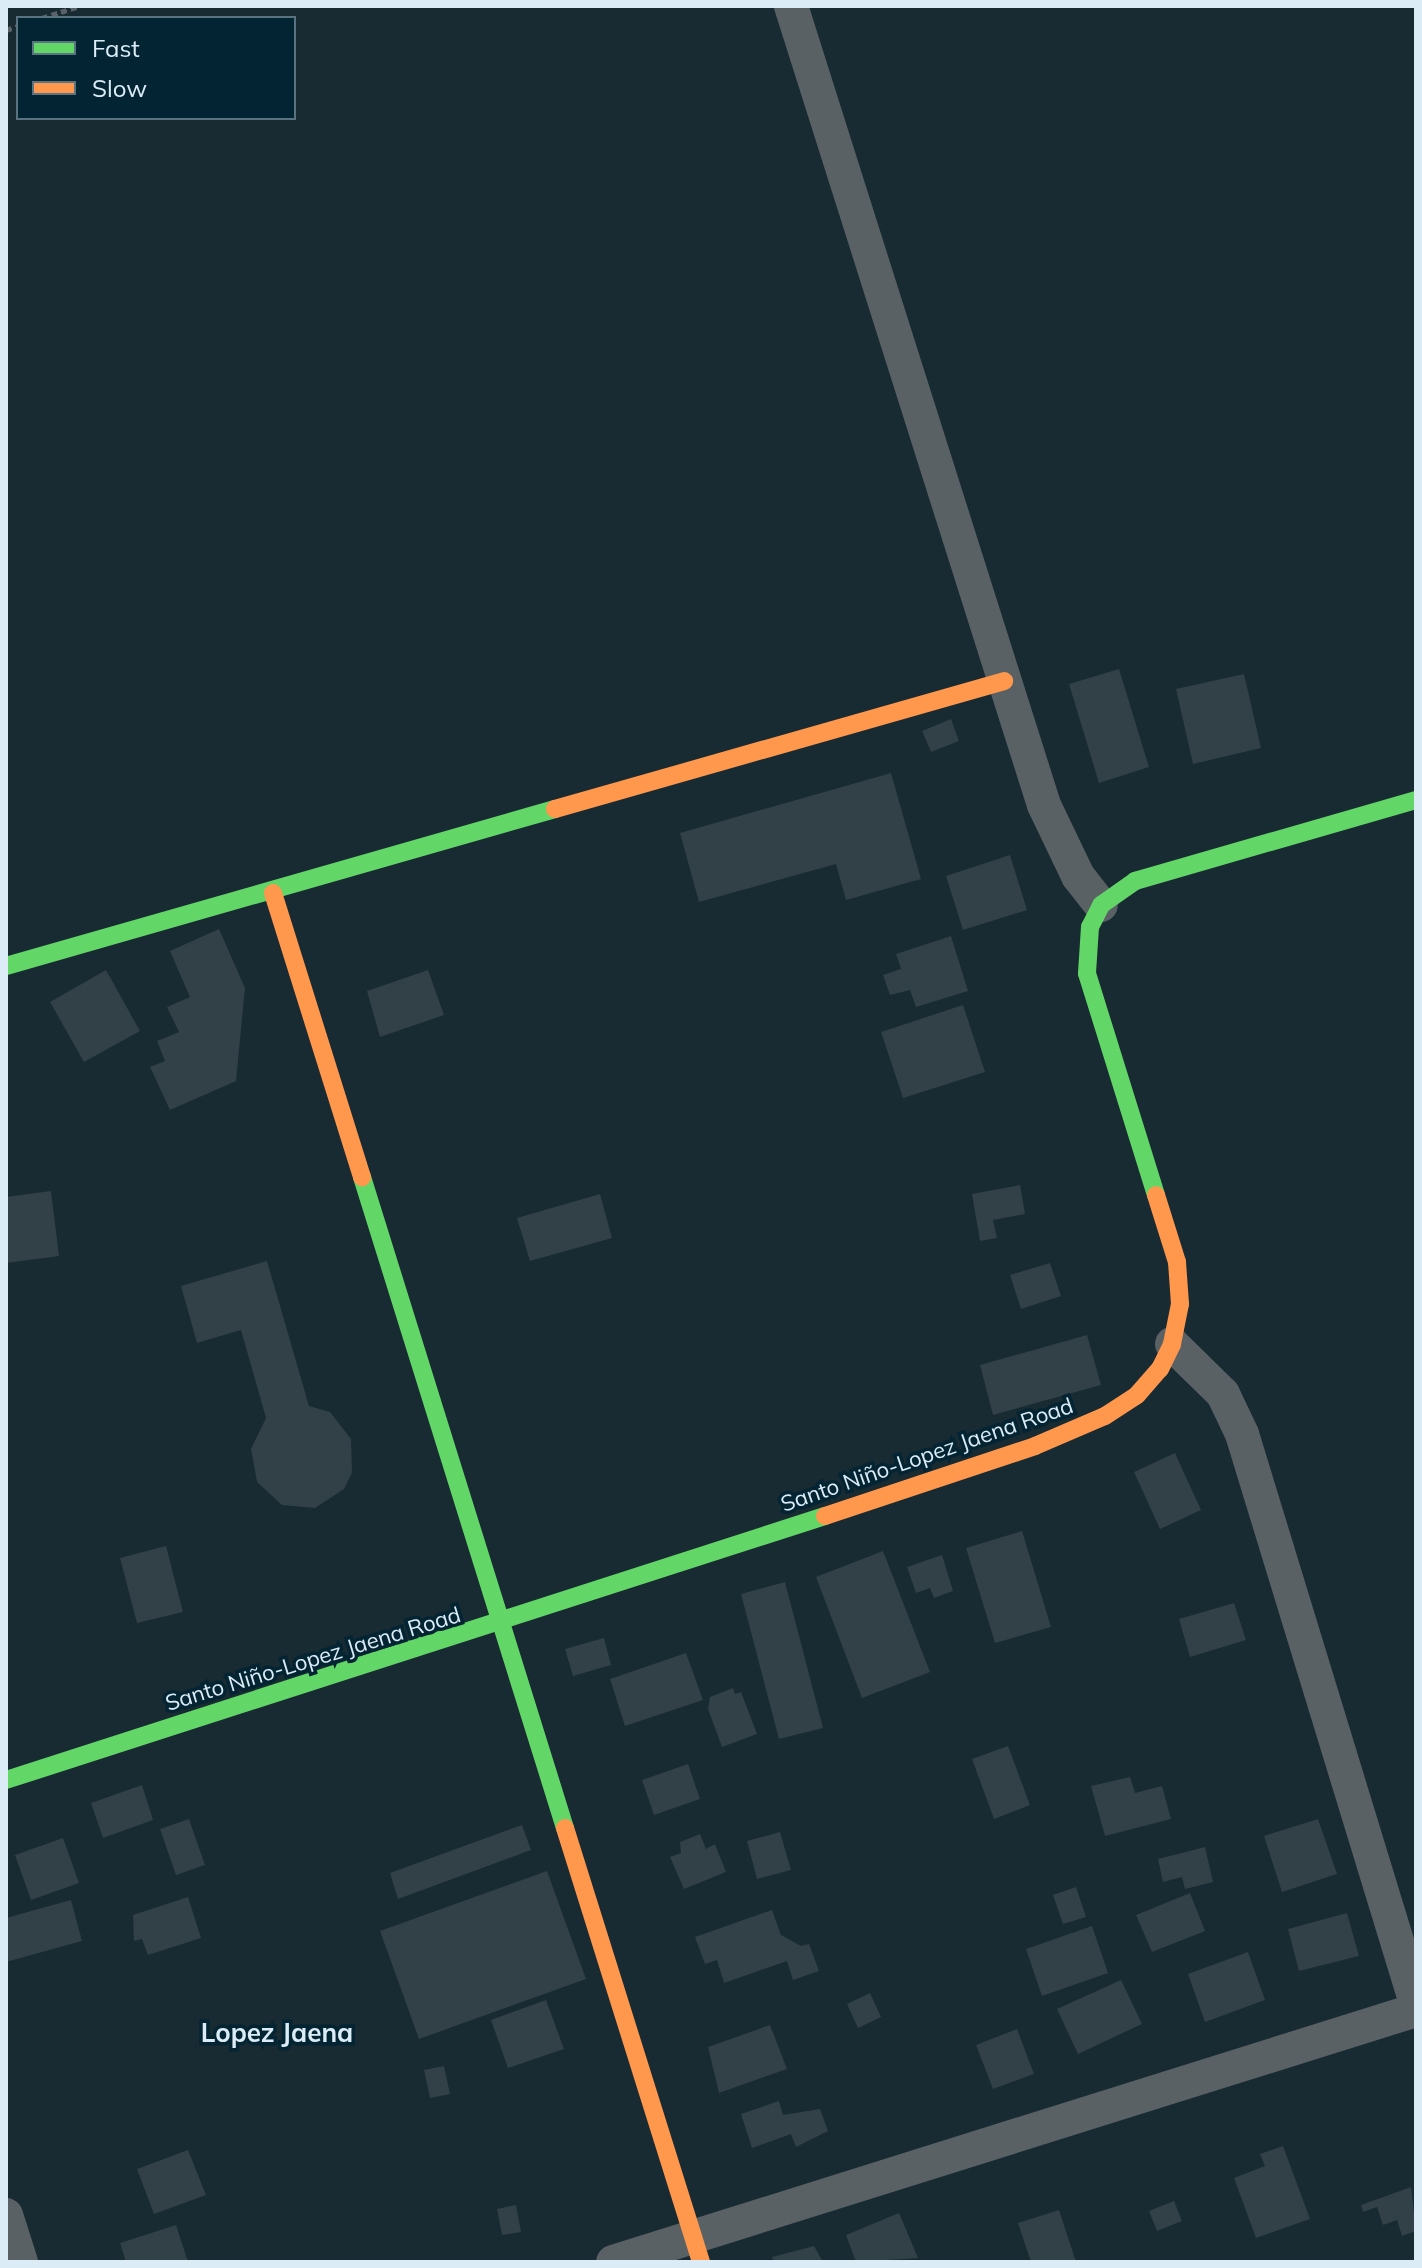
<!DOCTYPE html>
<meta charset="utf-8">
<style>
body{margin:0}
#map{position:relative;width:1422px;height:2268px;overflow:hidden;background:#182a32;font-family:Mulish,sans-serif}
div>[style]{position:absolute}
[style*='--x']{left:calc(var(--x)*1px);top:calc(var(--y)*1px);width:calc(var(--w)*1px);rotate:calc(var(--a)*1deg)}
.building>*{inset:0;background:#324147}
.path>*{height:5px;margin-top:-2.5px;transform-origin:0;background:repeating-linear-gradient(90deg,#596267 0 6px,transparent 0 10px)}
.street>*{height:34px;margin:-17px;padding:0 17px;transform-origin:17px;border-radius:17px;background:#596165}
.fast>*{height:18px;margin:-9px;padding:0 9px;transform-origin:9px;border-radius:9px;background:#63d668}
.slow>*{height:18px;margin:-9px;padding:0 9px;transform-origin:9px;border-radius:9px;background:#ff974d}
span{translate:-50% -50%;white-space:nowrap;text-align:center;line-height:1.15;-webkit-text-stroke:7px #032432;paint-order:stroke}
.street-label{font-size:22px;color:#dbecf6}
.quarter-label{font-size:26px;color:#dbecf6;font-weight:700}
.frame{position:absolute;inset:0;border:8px solid #dbecf6;pointer-events:none}
.legend{position:absolute;left:16px;top:16px;width:280px;height:104px;box-sizing:border-box;background:#032432;border:2px solid #597480;margin:0;padding:10px 14px;list-style:none;font-size:24px;color:#dbecf6}
.legend li{display:flex;align-items:center;gap:16px;height:40px}
.legend b{width:40px;border:2px solid #597480}
</style>
<div id="map">
<div class="building">
<div style="clip-path:polygon(1119px 669px,1149px 767px,1099px 783px,1069px 684px)"></div>
<div style="clip-path:polygon(1244px 674px,1261px 748px,1193px 764px,1176px 689px)"></div>
<div style="clip-path:polygon(951px 719px,959px 741px,931px 752px,922px 731px)"></div>
<div style="clip-path:polygon(891px 773px,921px 879px,846px 900px,836px 864px,699px 902px,680px 833px)"></div>
<div style="clip-path:polygon(1010px 855px,1027px 910px,963px 930px,946px 876px)"></div>
<div style="clip-path:polygon(219px 929px,245px 988px,236px 1081px,170px 1110px,150px 1067px,165px 1061px,157px 1041px,179px 1032px,167px 1007px,190px 997px,170px 951px)"></div>
<div style="clip-path:polygon(951px 936px,968px 991px,916px 1007px,910px 990px,890px 995px,883px 975px,901px 969px,896px 954px)"></div>
<div style="clip-path:polygon(106px 970px,140px 1031px,84px 1062px,50px 1002px)"></div>
<div style="clip-path:polygon(428px 970px,444px 1015px,380px 1037px,367px 991px)"></div>
<div style="clip-path:polygon(963px 1005px,985px 1072px,903px 1098px,881px 1032px)"></div>
<div style="clip-path:polygon(1020px 1185px,1025px 1214px,993px 1220px,997px 1238px,980px 1241px,972px 1194px)"></div>
<div style="clip-path:polygon(51px 1191px,59px 1256px,6px 1263px,6px 1197px)"></div>
<div style="clip-path:polygon(600px 1194px,612px 1238px,530px 1261px,517px 1218px)"></div>
<div style="clip-path:polygon(267px 1261px,309px 1406px,330px 1412px,351px 1439px,352px 1473px,344px 1489px,315px 1508px,282px 1505px,257px 1482px,251px 1449px,266px 1418px,241px 1330px,197px 1343px,181px 1286px)"></div>
<div style="clip-path:polygon(1050px 1263px,1061px 1296px,1021px 1309px,1010px 1275px)"></div>
<div style="clip-path:polygon(1087px 1335px,1101px 1385px,993px 1415px,980px 1365px)"></div>
<div style="clip-path:polygon(1175px 1453px,1201px 1510px,1160px 1529px,1134px 1472px)"></div>
<div style="clip-path:polygon(1022px 1531px,1051px 1627px,995px 1643px,966px 1548px)"></div>
<div style="clip-path:polygon(166px 1546px,183px 1612px,137px 1623px,120px 1558px)"></div>
<div style="clip-path:polygon(883px 1551px,930px 1672px,862px 1698px,816px 1577px)"></div>
<div style="clip-path:polygon(942px 1555px,953px 1591px,934px 1598px,930px 1588px,916px 1593px,907px 1567px)"></div>
<div style="clip-path:polygon(785px 1582px,823px 1728px,779px 1739px,741px 1594px)"></div>
<div style="clip-path:polygon(1234px 1603px,1246px 1640px,1190px 1657px,1179px 1619px)"></div>
<div style="clip-path:polygon(604px 1638px,611px 1665px,573px 1676px,565px 1649px)"></div>
<div style="clip-path:polygon(686px 1653px,703px 1700px,625px 1726px,610px 1679px)"></div>
<div style="clip-path:polygon(733px 1688px,735px 1694px,741px 1692px,757px 1734px,722px 1747px,708px 1709px,710px 1697px)"></div>
<div style="clip-path:polygon(1008px 1746px,1030px 1805px,994px 1819px,972px 1759px)"></div>
<div style="clip-path:polygon(688px 1764px,700px 1799px,654px 1815px,642px 1780px)"></div>
<div style="clip-path:polygon(1130px 1777px,1135px 1793px,1162px 1786px,1171px 1819px,1105px 1836px,1091px 1786px)"></div>
<div style="clip-path:polygon(142px 1785px,153px 1820px,103px 1838px,91px 1803px)"></div>
<div style="clip-path:polygon(189px 1819px,205px 1865px,176px 1875px,160px 1829px)"></div>
<div style="clip-path:polygon(1318px 1819px,1337px 1874px,1282px 1892px,1264px 1836px)"></div>
<div style="clip-path:polygon(522px 1825px,531px 1850px,398px 1899px,390px 1873px)"></div>
<div style="clip-path:polygon(780px 1832px,791px 1870px,757px 1879px,747px 1841px)"></div>
<div style="clip-path:polygon(700px 1834px,706px 1849px,715px 1844px,726px 1872px,684px 1889px,670px 1857px,681px 1853px,680px 1842px)"></div>
<div style="clip-path:polygon(63px 1838px,79px 1883px,31px 1900px,15px 1855px)"></div>
<div style="clip-path:polygon(1205px 1847px,1213px 1882px,1185px 1889px,1182px 1877px,1163px 1882px,1158px 1859px)"></div>
<div style="clip-path:polygon(547px 1871px,586px 1979px,419px 2039px,380px 1931px)"></div>
<div style="clip-path:polygon(1076px 1887px,1086px 1917px,1063px 1924px,1053px 1895px)"></div>
<div style="clip-path:polygon(1190px 1893px,1205px 1931px,1152px 1952px,1136px 1915px)"></div>
<div style="clip-path:polygon(188px 1897px,201px 1938px,148px 1955px,142px 1939px,134px 1941px,133px 1915px)"></div>
<div style="clip-path:polygon(71px 1900px,82px 1941px,6px 1962px,6px 1918px)"></div>
<div style="clip-path:polygon(772px 1910px,781px 1935px,801px 1946px,809px 1944px,819px 1971px,793px 1980px,787px 1961px,724px 1983px,717px 1960px,705px 1964px,695px 1937px)"></div>
<div style="clip-path:polygon(1347px 1913px,1359px 1956px,1299px 1971px,1288px 1929px)"></div>
<div style="clip-path:polygon(1092px 1926px,1108px 1973px,1042px 1996px,1026px 1949px)"></div>
<div style="clip-path:polygon(1248px 1952px,1265px 2000px,1205px 2022px,1188px 1974px)"></div>
<div style="clip-path:polygon(1121px 1980px,1142px 2024px,1078px 2054px,1057px 2009px)"></div>
<div style="clip-path:polygon(870px 1993px,881px 2017px,858px 2028px,847px 2004px)"></div>
<div style="clip-path:polygon(546px 2000px,564px 2049px,508px 2068px,491px 2020px)"></div>
<div style="clip-path:polygon(770px 2025px,787px 2069px,719px 2093px,708px 2047px)"></div>
<div style="clip-path:polygon(1017px 2029px,1034px 2074px,993px 2089px,976px 2045px)"></div>
<div style="clip-path:polygon(444px 2066px,450px 2094px,430px 2098px,424px 2070px)"></div>
<div style="clip-path:polygon(779px 2101px,783px 2115px,820px 2109px,828px 2131px,796px 2147px,791px 2134px,752px 2148px,741px 2114px)"></div>
<div style="clip-path:polygon(1283px 2146px,1310px 2219px,1256px 2238px,1234px 2178px,1265px 2166px,1260px 2154px)"></div>
<div style="clip-path:polygon(188px 2150px,206px 2195px,154px 2214px,137px 2169px)"></div>
<div style="clip-path:polygon(1411px 2187px,1416px 2231px,1402px 2236px,1397px 2220px,1383px 2225px,1377px 2207px,1363px 2212px,1361px 2205px)"></div>
<div style="clip-path:polygon(1174px 2201px,1182px 2221px,1157px 2231px,1149px 2211px)"></div>
<div style="clip-path:polygon(516px 2205px,521px 2232px,502px 2235px,497px 2209px)"></div>
<div style="clip-path:polygon(1059px 2210px,1076px 2262px,1031px 2262px,1018px 2223px)"></div>
<div style="clip-path:polygon(899px 2213px,918px 2258px,856px 2262px,846px 2235px)"></div>
<div style="clip-path:polygon(176px 2225px,188px 2262px,126px 2262px,120px 2243px)"></div>
<div style="clip-path:polygon(814px 2246px,823px 2262px,774px 2262px,772px 2257px)"></div>
</div>
<div class="path">
<div style="--x:42;--y:18;--w:38;--a:-18"></div>
<div style="--x:6;--y:30;--w:13;--a:-18"></div>
</div>
<div class="street">
<div style="--x:791;--y:6;--w:838;--a:72.43"></div>
<div style="--x:1044;--y:805;--w:79;--a:64.4"></div>
<div style="--x:1078;--y:876;--w:37;--a:52"></div>
<div style="--x:1172;--y:1344;--w:71;--a:44.4"></div>
<div style="--x:1223;--y:1394;--w:44;--a:64.6"></div>
<div style="--x:1242;--y:1434;--w:595;--a:73"></div>
<div style="--x:6;--y:2215;--w:49;--a:72.3"></div>
<div style="--x:613;--y:2262;--w:842;--a:-17.42"></div>
</div>
<div class="fast">
<div style="--x:6;--y:966;--w:571;--a:-15.96"></div>
<div style="--x:362;--y:1177;--w:682;--a:72.68"></div>
<div style="--x:1156;--y:1195;--w:232;--a:-107.3"></div>
<div style="--x:1087;--y:973;--w:46;--a:-86.3"></div>
<div style="--x:1090;--y:927;--w:25;--a:-63"></div>
<div style="--x:1101;--y:905;--w:42;--a:-35.2"></div>
<div style="--x:1135;--y:881;--w:292;--a:-16.1"></div>
<div style="--x:6;--y:1780;--w:860;--a:-17.87"></div>
</div>
<div class="slow">
<div style="--x:555;--y:809;--w:467;--a:-15.9"></div>
<div style="--x:273;--y:893;--w:298;--a:72.6"></div>
<div style="--x:825;--y:1516;--w:221;--a:-18.4"></div>
<div style="--x:1035;--y:1446;--w:76;--a:-23.2"></div>
<div style="--x:1105;--y:1416;--w:38;--a:-33"></div>
<div style="--x:1137;--y:1395;--w:35;--a:-49"></div>
<div style="--x:1160;--y:1369;--w:28;--a:-64"></div>
<div style="--x:1172;--y:1344;--w:41;--a:-78.7"></div>
<div style="--x:1180;--y:1304;--w:42;--a:-94.1"></div>
<div style="--x:1177;--y:1262;--w:70;--a:-107.4"></div>
<div style="--x:565;--y:1828;--w:455;--a:72.6"></div>
</div>
<div class="street-label">
<span style="left:927px;top:1455px;rotate:-19deg">Santo Niño-Lopez Jaena Road</span>
<span style="left:313px;top:1659px;rotate:-17deg">Santo Niño-Lopez Jaena Road</span>
</div>
<div class="quarter-label">
<span style="left:277px;top:2033px">Lopez Jaena</span>
</div>
<div class="frame"></div>
<ul class="legend">
<li><b style="height:10px;background:#63d668"></b>Fast</li>
<li><b style="height:10px;background:#ff974d"></b>Slow</li>
</ul>
</div>
